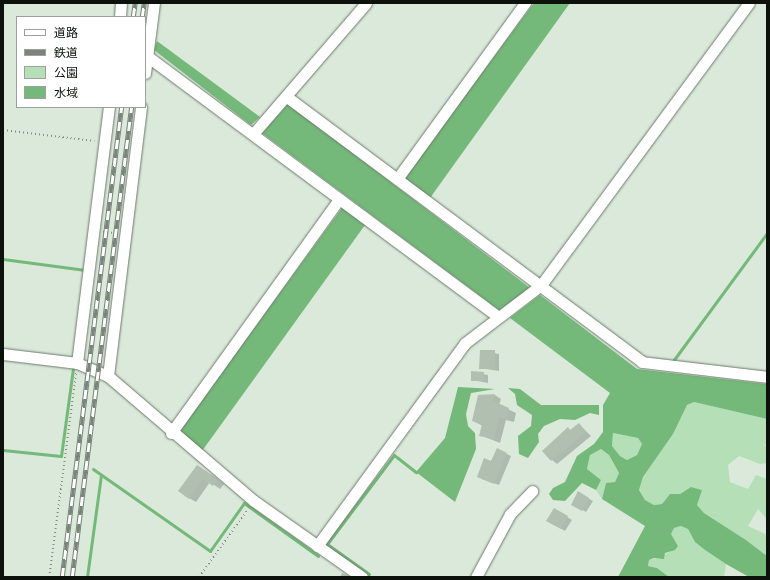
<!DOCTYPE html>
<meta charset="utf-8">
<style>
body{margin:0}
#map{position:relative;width:770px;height:580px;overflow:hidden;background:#dae9da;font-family:Literata,"Noto Sans JP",serif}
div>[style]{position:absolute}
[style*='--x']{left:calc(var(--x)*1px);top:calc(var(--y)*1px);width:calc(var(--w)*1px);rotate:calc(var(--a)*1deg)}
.green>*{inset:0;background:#b5e0b7}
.water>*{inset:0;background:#74b979}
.shadow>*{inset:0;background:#0003}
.stream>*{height:3px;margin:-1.5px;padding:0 1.5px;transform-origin:1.5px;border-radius:1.5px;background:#74b979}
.building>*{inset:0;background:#b0bfb0}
.path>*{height:1.5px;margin-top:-0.75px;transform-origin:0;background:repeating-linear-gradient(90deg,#838e83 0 1px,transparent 0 4px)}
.roads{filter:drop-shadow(0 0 1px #6c796c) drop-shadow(0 0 1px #6c796c)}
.street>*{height:11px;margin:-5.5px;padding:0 5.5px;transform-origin:5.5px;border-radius:5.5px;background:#fff}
.rail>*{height:4.5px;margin-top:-2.25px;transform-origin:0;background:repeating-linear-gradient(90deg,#fff 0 9px,#7a847a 0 18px);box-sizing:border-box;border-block:1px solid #7a847a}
span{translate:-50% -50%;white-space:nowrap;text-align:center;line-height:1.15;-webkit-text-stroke:3px #fff;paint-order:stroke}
.frame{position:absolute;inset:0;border:4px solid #0c110c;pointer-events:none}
.legend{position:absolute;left:16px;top:16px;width:130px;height:92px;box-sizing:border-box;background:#fff;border:1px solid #9ea09e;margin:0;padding:5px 7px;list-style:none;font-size:12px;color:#0c110c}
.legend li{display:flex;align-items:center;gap:8px;height:20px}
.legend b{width:20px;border:1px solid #9ea09e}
</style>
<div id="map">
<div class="green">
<div style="clip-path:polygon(694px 402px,767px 419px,767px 445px,763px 444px,767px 447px,767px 463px,760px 464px,739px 456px,728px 465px,730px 482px,748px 489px,756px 475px,767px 479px,767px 519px,758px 509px,748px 526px,767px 535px,767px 556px,746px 540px,704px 513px,697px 505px,701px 490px,691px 487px,680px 494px,670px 494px,662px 504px,654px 505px,645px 500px,639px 490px,643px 477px,673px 434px,683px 410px,687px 405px)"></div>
<div style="clip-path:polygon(613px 433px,638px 438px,642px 444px,637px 455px,627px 460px,620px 456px,612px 446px)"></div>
<div style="clip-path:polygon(601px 449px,609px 455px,619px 473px,615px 482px,606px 483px,602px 499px,596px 490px,601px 480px,587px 469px,590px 454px)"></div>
<div style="clip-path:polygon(681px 526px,688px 529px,695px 542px,705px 550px,726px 564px,724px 577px,669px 577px,657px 568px,648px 566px,649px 560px,660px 558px,678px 546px,671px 534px,674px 528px)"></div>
</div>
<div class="water">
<div style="clip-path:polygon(534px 3px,570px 3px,430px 198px,404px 178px)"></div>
<div style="clip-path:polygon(157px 41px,260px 117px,251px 125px,154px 50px)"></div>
<div style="clip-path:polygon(288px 104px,530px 288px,499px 310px,262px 133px)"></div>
<div style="clip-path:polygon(342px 208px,365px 225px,202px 451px,179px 431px)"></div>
<div style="clip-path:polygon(evenodd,540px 295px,637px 369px,767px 384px,767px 419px,694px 402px,687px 405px,673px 434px,643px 477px,639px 490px,645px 500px,654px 505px,662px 504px,670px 494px,680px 494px,691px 487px,702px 490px,697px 505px,704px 513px,746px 540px,767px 556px,767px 577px,749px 577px,726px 564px,705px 550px,695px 542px,688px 529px,681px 526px,674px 528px,671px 534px,678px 546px,675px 550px,665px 553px,664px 559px,654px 558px,649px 560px,648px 566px,657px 568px,669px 577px,618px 577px,645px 526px,602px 499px,606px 483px,615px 482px,619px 473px,609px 455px,601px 449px,590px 455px,587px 469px,601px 480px,596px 490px,582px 483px,565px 501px,553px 500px,549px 494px,553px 488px,565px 482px,577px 456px,594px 444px,603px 432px,603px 405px,610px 393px,510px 318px,540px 295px,613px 433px,638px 438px,642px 444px,637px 455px,627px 460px,620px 456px,612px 446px,613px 433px)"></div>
<div style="clip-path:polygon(458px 387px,495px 389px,471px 393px,466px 414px,468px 426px,475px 433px,476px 449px,455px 502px,416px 472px,445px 438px)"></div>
<div style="clip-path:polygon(508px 388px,520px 389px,541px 405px,599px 405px,599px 415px,590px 413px,575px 420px,560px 419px,544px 426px,538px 434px,539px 442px,528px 458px,519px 454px,518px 436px,531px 426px,532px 415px,517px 405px,515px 394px)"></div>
</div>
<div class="shadow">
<div style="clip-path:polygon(481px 351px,499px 354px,499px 371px,480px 368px)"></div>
<div style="clip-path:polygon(472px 372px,488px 375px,488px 383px,472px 380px)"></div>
<div style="clip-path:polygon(495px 395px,501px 399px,499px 405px,516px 413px,514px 422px,506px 420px,500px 443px,480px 435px,483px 426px,473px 421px)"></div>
<div style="clip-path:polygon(579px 424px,591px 436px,557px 464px,552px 460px,568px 429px,571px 431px)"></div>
<div style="clip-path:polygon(497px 450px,511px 456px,499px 485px,482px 479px)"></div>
<div style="clip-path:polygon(198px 466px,224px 484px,220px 489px,210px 482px,196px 502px,189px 498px)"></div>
<div style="clip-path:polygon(579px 493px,593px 501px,586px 512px,572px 504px)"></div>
<div style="clip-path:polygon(554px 509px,572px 520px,565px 531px,548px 521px)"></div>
<div style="clip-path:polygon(342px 573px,347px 575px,349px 577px,340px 577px)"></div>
</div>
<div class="stream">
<div style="--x:3;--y:259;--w:83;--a:7.6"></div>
<div style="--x:673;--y:361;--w:159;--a:-53.7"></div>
<div style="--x:3;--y:450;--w:58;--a:5.9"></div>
<div style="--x:61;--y:456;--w:89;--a:-82.2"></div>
<div style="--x:93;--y:469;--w:143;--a:35"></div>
<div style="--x:210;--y:551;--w:59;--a:-54.7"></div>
<div style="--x:244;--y:503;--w:91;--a:35.6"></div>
<div style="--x:369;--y:574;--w:52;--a:-144.5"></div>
<div style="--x:327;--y:544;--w:111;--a:-53"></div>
<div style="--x:394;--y:455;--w:28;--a:38"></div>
<div style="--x:87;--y:577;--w:103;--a:-82.2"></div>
</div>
<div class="building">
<div style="clip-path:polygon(480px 350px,495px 350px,495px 369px,479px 369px)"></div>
<div style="clip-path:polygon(471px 371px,484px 372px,484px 381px,471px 381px)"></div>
<div style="clip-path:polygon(495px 394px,493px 401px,509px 408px,507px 419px,499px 417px,494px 439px,479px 436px,482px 424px,472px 421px,478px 395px)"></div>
<div style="clip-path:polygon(579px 423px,586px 432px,551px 461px,542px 451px,568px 427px,570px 430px)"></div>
<div style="clip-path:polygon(497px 448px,507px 453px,494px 484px,477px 477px,484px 458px,491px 461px)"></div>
<div style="clip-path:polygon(197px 465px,218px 479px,213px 486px,203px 479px,189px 499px,178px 491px)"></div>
<div style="clip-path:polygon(578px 491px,589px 498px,582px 511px,571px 505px)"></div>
<div style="clip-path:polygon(554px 508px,568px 516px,561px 529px,546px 521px)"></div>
</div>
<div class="path">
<div style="--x:3;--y:130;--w:92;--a:6.9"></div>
<div style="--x:103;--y:232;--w:12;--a:5"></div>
<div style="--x:49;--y:577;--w:206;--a:-82.5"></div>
<div style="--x:199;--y:577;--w:84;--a:-54.2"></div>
</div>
<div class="roads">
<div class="street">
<div style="--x:120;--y:17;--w:14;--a:-86"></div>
<div style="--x:147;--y:56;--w:438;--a:36.6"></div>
<div style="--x:145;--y:73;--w:71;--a:-82.7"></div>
<div style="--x:287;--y:97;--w:443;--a:36.7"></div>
<div style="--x:642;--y:362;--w:126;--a:6.8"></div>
<div style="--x:253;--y:134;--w:173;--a:-49.2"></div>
<div style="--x:397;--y:179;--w:218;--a:-54"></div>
<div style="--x:3;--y:354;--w:75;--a:6.9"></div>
<div style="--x:77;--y:363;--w:34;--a:23"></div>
<div style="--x:108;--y:376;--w:192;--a:40.6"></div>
<div style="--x:254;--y:501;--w:132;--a:35.1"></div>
<div style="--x:77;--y:363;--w:258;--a:-82.9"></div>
<div style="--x:108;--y:376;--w:271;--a:-83"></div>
<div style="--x:171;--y:433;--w:288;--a:-54.3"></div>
<div style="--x:317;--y:546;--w:251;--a:-53.9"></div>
<div style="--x:465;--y:343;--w:96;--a:-37.3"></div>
<div style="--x:541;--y:285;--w:350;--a:-53.6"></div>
<div style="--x:476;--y:577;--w:72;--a:-61.6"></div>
<div style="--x:510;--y:514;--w:32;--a:-46"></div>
</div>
</div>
<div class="rail">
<div style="--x:133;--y:17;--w:14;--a:-82"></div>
<div style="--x:142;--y:17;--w:14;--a:-82"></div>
<div style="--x:62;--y:577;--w:474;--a:-82.8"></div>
<div style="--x:72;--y:577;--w:474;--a:-82.8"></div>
</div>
<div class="frame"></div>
<ul class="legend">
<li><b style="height:5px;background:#fff"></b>道路</li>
<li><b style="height:5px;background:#7a847a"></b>鉄道</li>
<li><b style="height:11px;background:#b5e0b7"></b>公園</li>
<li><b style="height:11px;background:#74b979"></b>水域</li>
</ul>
</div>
